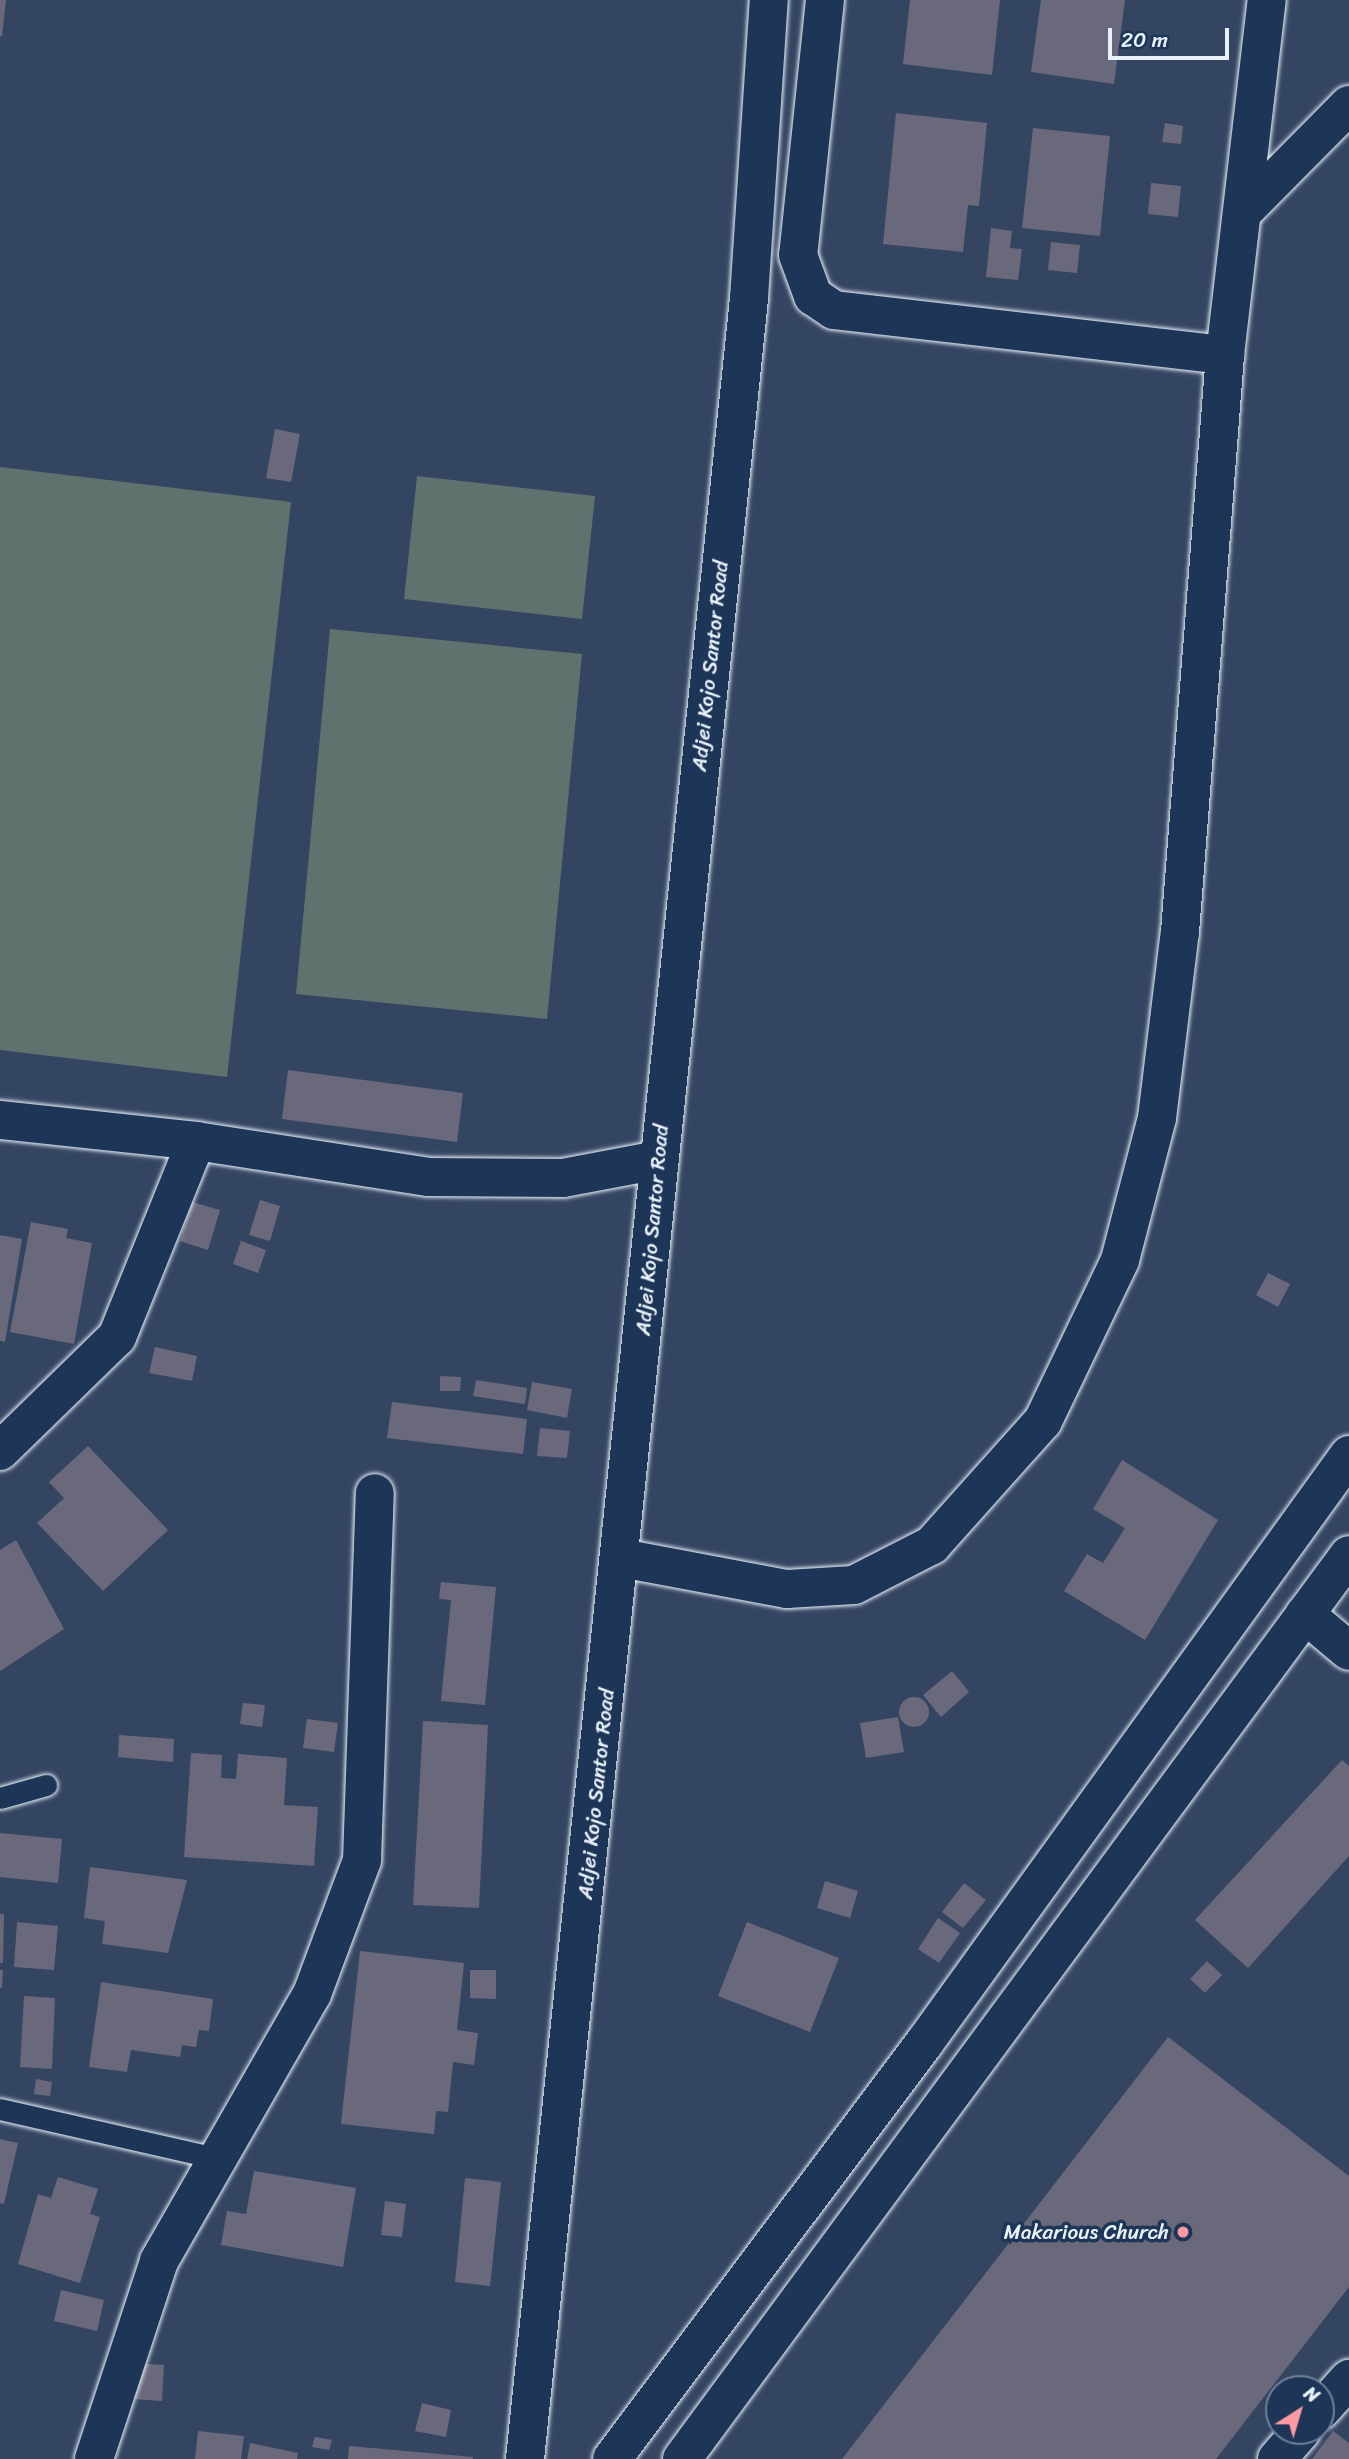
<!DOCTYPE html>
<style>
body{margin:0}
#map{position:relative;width:1349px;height:2459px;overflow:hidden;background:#344562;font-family:Sriracha,sans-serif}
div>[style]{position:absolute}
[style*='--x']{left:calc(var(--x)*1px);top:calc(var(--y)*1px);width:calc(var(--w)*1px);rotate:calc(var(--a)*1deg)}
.green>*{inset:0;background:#5e736e}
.building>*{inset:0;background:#6a697c}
.round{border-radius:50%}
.roads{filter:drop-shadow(0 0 2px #e8f1f8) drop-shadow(0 0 2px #e8f1f8)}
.service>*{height:21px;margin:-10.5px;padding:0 10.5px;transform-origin:10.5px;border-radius:10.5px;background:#1d3557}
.minor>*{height:38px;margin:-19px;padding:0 19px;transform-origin:19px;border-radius:19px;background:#1d3557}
.tertiary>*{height:38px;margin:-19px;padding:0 19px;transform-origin:19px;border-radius:19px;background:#1d3557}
.dots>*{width:19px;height:19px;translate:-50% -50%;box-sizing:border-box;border:4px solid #1d3557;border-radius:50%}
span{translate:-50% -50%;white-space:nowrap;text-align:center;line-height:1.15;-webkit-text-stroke:7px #1d3557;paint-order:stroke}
.street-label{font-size:21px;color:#e8f1f8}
.poi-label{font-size:21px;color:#e8f1f8}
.right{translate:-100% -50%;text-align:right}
.north{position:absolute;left:1265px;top:2375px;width:70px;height:70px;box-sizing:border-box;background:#1d3557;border:2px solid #6e8097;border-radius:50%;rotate:37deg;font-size:19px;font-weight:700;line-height:28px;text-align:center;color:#e8f1f8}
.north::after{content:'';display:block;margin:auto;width:24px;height:32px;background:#ff9aa2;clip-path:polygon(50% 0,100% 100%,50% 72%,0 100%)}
.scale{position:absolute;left:1108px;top:28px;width:121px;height:32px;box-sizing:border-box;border:4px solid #e8f1f8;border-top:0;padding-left:9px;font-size:21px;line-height:24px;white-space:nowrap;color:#e8f1f8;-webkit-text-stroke:5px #1d3557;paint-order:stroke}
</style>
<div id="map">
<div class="green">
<div style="clip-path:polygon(0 467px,291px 502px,227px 1077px,0 1050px)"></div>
<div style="clip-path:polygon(417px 476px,595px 496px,582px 619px,404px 599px)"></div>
<div style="clip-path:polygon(330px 629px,582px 654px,547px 1019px,296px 994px)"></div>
</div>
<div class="building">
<div style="clip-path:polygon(0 0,6px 0,2px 37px,0 36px)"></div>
<div style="clip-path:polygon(910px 0,1000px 0,992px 75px,903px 64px)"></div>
<div style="clip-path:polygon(1041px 0,1125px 0,1114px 84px,1031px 72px)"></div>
<div style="clip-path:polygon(896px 113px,987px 123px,979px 206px,968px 205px,963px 252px,883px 244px)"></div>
<div style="clip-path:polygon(1165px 123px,1183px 126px,1181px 144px,1162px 142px)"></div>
<div style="clip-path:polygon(1033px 128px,1110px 136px,1100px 236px,1022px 228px)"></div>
<div style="clip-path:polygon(1151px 183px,1181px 186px,1178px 217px,1148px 214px)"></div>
<div style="clip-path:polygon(991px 228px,1012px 231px,1010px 248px,1022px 249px,1018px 280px,986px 277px)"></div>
<div style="clip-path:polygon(1051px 242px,1080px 245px,1077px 273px,1048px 270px)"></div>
<div style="clip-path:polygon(275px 429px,300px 434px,291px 482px,266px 478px)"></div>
<div style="clip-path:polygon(288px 1070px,463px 1093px,457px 1142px,282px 1119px)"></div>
<div style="clip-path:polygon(260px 1200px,280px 1206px,270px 1241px,249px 1235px)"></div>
<div style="clip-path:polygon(192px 1202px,220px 1210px,208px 1250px,180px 1241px)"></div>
<div style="clip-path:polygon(31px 1222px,68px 1229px,66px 1238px,92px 1243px,74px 1344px,10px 1332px)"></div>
<div style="clip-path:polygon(0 1235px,22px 1239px,5px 1342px,0 1341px)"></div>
<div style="clip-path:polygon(241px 1241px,266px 1250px,258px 1273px,233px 1264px)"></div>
<div style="clip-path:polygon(1268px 1273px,1290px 1284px,1278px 1307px,1256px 1295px)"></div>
<div style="clip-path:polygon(155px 1347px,197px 1356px,192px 1381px,149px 1373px)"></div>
<div style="clip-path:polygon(440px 1376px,461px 1377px,460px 1391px,440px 1391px)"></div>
<div style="clip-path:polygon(476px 1380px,527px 1388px,525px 1404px,473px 1396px)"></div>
<div style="clip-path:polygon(532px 1382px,572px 1389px,567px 1418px,527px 1410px)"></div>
<div style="clip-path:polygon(392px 1402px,527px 1419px,523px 1454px,387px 1438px)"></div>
<div style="clip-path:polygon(540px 1428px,570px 1431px,567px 1458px,537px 1456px)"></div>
<div style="clip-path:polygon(88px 1446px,168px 1530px,103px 1591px,37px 1523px,64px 1498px,49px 1482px)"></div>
<div style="clip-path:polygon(1122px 1460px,1218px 1520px,1145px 1640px,1064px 1591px,1087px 1554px,1103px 1563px,1125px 1528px,1093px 1509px)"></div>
<div style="clip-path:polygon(16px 1540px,64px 1629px,0 1671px,0 1550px)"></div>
<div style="clip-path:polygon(441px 1582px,496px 1587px,485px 1705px,441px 1701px,451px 1600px,439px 1599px)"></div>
<div style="clip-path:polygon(952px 1671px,969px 1692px,941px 1717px,923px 1695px)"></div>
<div class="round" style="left:899px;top:1697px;width:30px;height:30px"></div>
<div style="clip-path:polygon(243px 1703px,265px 1705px,262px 1727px,240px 1724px)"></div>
<div style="clip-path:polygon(898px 1717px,904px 1752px,866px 1758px,860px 1723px)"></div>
<div style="clip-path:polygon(307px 1719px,338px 1723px,334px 1752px,303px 1748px)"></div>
<div style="clip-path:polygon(423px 1721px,488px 1725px,479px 1908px,413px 1905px)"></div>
<div style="clip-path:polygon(119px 1735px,174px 1739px,173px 1762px,118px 1757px)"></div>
<div style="clip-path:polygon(191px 1753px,222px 1755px,221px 1778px,236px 1779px,238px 1754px,287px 1758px,284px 1805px,318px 1807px,314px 1866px,184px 1857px)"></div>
<div style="clip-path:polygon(1342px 1760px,1349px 1766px,1349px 1856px,1248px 1968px,1195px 1920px)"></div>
<div style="clip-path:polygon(0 1833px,62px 1839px,58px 1883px,0 1877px)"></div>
<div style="clip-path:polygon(90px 1867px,187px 1880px,168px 1953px,102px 1944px,105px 1921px,84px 1918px)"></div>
<div style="clip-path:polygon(825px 1881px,858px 1891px,850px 1918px,817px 1908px)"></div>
<div style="clip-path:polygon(964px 1883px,986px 1900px,963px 1928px,942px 1912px)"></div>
<div style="clip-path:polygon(0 1914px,4px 1914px,3px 1963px,0 1963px)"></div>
<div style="clip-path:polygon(938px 1918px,960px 1933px,939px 1963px,918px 1949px)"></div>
<div style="clip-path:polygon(17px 1922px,58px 1926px,54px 1970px,14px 1967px)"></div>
<div style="clip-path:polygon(747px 1922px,839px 1958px,810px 2032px,718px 1996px)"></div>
<div style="clip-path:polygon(360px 1951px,464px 1963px,457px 2030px,478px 2033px,474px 2065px,453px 2062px,448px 2112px,436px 2111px,434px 2134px,341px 2124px)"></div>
<div style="clip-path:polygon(1207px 1961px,1222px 1975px,1205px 1993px,1190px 1979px)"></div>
<div style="clip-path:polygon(0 1970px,3px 1970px,2px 1988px,0 1988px)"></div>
<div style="clip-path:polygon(470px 1970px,496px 1970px,496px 1999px,470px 1998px)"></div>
<div style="clip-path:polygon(101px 1982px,213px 1999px,209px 2031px,199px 2030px,196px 2047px,182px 2045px,180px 2057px,131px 2050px,127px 2072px,89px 2067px)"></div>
<div style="clip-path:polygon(24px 1996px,55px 1998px,52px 2069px,20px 2067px)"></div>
<div style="clip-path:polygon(1168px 2037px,1349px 2176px,1349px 2287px,1216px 2459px,842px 2459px)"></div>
<div style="clip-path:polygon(36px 2079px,52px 2082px,50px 2096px,34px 2094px)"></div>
<div style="clip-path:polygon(0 2139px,18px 2143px,4px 2204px,0 2203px)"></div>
<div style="clip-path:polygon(254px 2171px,356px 2188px,343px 2267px,221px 2245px,227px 2211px,246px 2214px)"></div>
<div style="clip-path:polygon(58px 2177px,98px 2189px,90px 2214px,100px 2217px,80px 2283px,18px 2264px,38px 2194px,51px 2198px)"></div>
<div style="clip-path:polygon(465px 2178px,501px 2182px,490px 2286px,455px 2282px)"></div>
<div style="clip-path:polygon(385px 2201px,406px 2204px,402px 2237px,381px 2235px)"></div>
<div style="clip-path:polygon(61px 2290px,104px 2300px,97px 2331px,54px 2321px)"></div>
<div style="clip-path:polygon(133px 2363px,164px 2365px,162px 2401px,131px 2399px)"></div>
<div style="clip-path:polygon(422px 2403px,451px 2410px,446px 2437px,415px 2431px)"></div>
<div style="clip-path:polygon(198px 2431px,244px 2436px,241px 2459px,195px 2459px)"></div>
<div style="clip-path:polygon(1333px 2431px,1349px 2443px,1349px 2459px,1312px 2459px)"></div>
<div style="clip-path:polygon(315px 2437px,332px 2440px,329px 2450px,312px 2447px)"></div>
<div style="clip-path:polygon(250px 2443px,298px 2453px,297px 2459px,247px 2459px)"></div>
<div style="clip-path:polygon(349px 2446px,473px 2457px,473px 2459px,348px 2459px)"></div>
</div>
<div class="roads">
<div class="service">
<div style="--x:0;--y:1798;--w:48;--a:-15.8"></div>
<div style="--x:0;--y:2109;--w:221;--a:12.8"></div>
</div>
<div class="minor">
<div style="--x:825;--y:0;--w:256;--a:96"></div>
<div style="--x:798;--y:255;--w:44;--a:69.9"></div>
<div style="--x:813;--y:296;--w:25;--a:34"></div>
<div style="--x:834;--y:310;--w:394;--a:6.6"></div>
<div style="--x:1247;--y:208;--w:145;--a:-45.3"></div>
<div style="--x:0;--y:1120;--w:197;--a:6.1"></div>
<div style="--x:196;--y:1141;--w:236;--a:8.8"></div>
<div style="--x:429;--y:1177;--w:134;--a:0.4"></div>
<div style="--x:563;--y:1178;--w:97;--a:-10.7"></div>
<div style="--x:0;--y:1451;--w:163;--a:-44.3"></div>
<div style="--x:117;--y:1337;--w:211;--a:-68"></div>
<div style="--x:621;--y:1558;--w:169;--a:10.6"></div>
<div style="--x:787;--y:1589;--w:67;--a:-3.4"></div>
<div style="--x:854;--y:1585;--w:88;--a:-27.1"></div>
<div style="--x:932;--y:1545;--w:166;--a:-48.2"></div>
<div style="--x:1043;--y:1421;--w:178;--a:-64.4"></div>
<div style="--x:1120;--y:1260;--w:147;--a:-75.4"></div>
<div style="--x:1157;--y:1118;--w:187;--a:-83"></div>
<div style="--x:1180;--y:932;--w:579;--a:-85.54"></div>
<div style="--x:1225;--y:355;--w:357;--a:-83.3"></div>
<div style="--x:1305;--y:1614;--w:57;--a:40.1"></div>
<div style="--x:1321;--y:2410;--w:42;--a:-47.9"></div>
<div style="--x:94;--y:2459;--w:208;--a:-71.8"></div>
<div style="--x:159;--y:2261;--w:308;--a:-60.2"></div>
<div style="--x:312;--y:1994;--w:143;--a:-69.5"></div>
<div style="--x:362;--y:1860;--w:367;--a:-88"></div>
<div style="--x:525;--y:2459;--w:2173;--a:-84.08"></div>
<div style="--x:749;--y:298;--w:299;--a:-86.2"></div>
<div style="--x:1277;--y:2459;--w:37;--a:-49"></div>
</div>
<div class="tertiary">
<div style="--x:612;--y:2459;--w:521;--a:-53.11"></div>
<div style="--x:925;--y:2042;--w:724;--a:-54.16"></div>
<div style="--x:682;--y:2459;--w:1123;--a:-53.58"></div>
</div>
</div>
<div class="dots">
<div style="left:1183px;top:2232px;background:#ff9aa2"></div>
</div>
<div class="street-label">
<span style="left:710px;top:666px;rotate:-84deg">Adjei Kojo Santor Road</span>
<span style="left:652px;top:1230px;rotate:-85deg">Adjei Kojo Santor Road</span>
<span style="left:596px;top:1794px;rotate:-84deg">Adjei Kojo Santor Road</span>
</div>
<div class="poi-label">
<span class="right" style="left:1169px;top:2232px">Makarious Church</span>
</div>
<div class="north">N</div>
<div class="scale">20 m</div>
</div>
